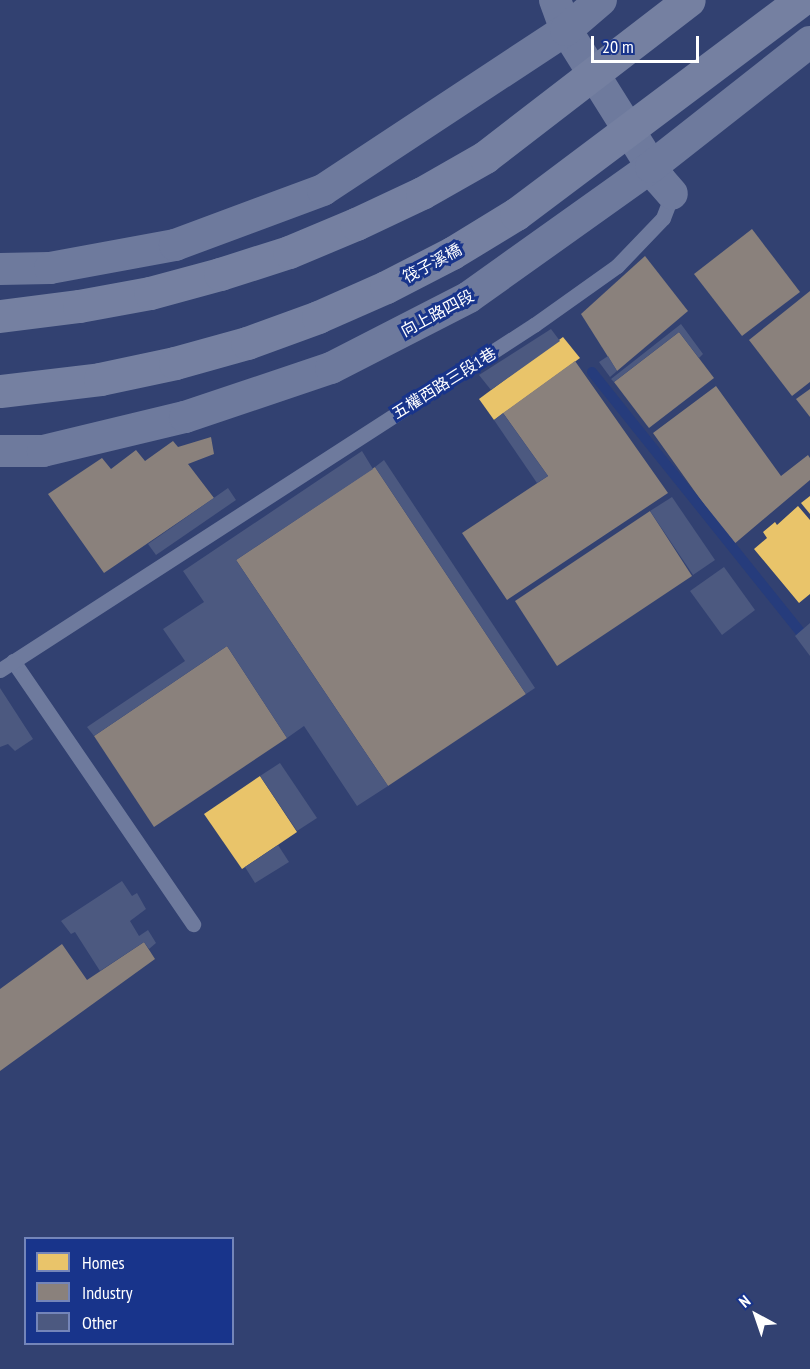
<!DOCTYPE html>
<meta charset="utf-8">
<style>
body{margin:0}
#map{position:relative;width:810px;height:1369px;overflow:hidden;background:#324171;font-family:"PT Sans Narrow","Noto Sans TC",sans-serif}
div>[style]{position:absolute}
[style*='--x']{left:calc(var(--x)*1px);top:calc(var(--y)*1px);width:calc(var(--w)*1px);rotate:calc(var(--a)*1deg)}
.homes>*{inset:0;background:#e9c46a}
.industry>*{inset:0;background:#8a817c}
.stream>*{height:10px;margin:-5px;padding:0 5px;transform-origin:5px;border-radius:5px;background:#263c7c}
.building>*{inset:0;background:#4c5980}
.service>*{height:15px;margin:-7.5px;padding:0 7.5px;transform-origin:7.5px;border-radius:7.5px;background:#6e7a9d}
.minor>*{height:32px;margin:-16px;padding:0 16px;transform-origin:16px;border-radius:16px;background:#6e7a9d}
.secondary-bridge>*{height:33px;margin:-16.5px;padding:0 16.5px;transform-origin:16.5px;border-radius:16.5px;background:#7580a1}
span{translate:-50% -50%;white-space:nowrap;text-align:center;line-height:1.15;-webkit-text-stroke:6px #18348b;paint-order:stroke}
.street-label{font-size:16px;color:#fff}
.legend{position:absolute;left:24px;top:1237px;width:210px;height:108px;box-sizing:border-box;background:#18348b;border:2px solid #7485b9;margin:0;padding:8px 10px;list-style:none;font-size:18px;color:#fff}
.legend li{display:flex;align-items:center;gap:12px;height:30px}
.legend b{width:30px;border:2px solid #7485b9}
.north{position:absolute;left:726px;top:1285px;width:60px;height:60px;-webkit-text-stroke:4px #18348b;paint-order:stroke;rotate:320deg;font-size:16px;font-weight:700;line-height:24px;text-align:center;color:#fff}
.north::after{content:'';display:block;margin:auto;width:21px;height:27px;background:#fff;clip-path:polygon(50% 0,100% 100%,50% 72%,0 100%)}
.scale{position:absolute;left:591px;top:36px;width:108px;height:27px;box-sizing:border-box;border:3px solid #fff;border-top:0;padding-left:8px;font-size:18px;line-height:21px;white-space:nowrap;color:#fff;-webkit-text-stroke:4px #18348b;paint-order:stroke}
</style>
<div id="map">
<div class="homes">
<div style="clip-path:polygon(563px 337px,580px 358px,494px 420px,479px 399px)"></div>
<div style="clip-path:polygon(810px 496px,810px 514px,801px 503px)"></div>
<div style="clip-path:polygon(798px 506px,810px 520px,810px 594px,799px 603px,754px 549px,767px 538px,763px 532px,775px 522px,777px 525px)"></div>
<div style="clip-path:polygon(260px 776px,297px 832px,242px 869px,204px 814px)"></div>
</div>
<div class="industry">
<div style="clip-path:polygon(752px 229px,800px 292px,742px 336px,694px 274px)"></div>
<div style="clip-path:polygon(645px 256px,688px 311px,617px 371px,581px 314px)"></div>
<div style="clip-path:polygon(810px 291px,810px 382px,792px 396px,749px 340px)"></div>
<div style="clip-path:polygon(679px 332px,714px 378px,649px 428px,614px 382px)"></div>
<div style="clip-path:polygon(575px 361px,668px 493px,507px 600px,462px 533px,548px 476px,503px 413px)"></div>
<div style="clip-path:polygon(716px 386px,781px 476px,808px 455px,810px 458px,810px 480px,733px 545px,653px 433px)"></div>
<div style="clip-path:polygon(810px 389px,810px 417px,796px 399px)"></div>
<div style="clip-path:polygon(211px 437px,214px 454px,188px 464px,214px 498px,104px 573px,48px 494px,102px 458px,111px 469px,136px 450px,145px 461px,173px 441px,178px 447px)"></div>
<div style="clip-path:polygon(375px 467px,526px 694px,388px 786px,236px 560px)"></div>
<div style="clip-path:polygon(650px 511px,692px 576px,557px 666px,515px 601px)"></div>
<div style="clip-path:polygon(227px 646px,287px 738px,154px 827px,94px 736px)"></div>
<div style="clip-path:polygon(144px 942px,155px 959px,0 1071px,0 989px,62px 944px,87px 980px)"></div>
</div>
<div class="stream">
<div style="--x:592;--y:372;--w:349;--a:51.3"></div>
</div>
<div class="building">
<div style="clip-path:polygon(681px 324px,703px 354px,699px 358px,679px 332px,614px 382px,611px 379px)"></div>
<div style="clip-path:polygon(551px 329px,560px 341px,491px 390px,479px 375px)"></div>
<div style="clip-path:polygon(608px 356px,617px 371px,610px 377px,599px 362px)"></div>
<div style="clip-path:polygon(503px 413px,548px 476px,537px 483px,494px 420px)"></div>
<div style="clip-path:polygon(362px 451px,373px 469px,236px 560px,388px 786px,357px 806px,304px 726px,287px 738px,227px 646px,94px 736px,87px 727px,185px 661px,163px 629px,204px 602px,183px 571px)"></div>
<div style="clip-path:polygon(384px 460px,535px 688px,526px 694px,375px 467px)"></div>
<div style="clip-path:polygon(228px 488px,236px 500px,156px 555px,148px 544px)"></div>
<div style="clip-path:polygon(672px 497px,715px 560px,693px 575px,650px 511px)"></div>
<div style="clip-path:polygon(724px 567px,755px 610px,722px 635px,690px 591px)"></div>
<div style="clip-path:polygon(810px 623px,810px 656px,795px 636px)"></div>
<div style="clip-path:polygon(0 688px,33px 739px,15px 751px,8px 744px,0 747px)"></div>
<div style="clip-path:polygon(280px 763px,317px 818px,297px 831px,260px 776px)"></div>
<div style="clip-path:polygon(278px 845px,289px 862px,255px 883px,245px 867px)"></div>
<div style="clip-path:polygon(122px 881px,132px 896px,137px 893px,146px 909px,130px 921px,139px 936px,148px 930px,156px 943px,149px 949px,144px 942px,100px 971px,75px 932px,71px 934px,61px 921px)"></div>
</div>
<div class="service">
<div style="--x:13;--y:661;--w:319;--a:55.6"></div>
<div style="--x:0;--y:670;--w:636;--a:-32.87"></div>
<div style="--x:534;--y:325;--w:102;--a:-35.4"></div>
<div style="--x:617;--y:266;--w:66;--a:-46.2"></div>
<div style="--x:663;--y:218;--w:26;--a:-69"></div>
</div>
<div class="minor">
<div style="--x:555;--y:0;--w:32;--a:70"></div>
<div style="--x:566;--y:30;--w:177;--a:57.9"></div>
<div style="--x:660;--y:180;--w:18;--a:49"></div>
<div style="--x:0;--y:269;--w:50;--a:-1.1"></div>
<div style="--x:50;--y:268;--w:127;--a:-10.4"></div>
<div style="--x:175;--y:245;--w:158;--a:-20.4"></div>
<div style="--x:323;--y:190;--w:291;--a:-33.4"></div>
<div style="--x:566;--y:30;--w:46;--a:-40.6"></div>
<div style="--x:0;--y:451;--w:43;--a:0"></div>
<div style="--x:43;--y:451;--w:146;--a:-13.5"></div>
<div style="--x:185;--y:417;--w:154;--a:-18.6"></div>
<div style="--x:331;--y:368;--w:155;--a:-27.2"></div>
<div style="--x:469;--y:297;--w:224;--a:-35.5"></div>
<div style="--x:651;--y:167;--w:202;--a:-38.2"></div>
</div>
<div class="secondary-bridge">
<div style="--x:0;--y:316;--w:80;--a:-7.2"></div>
<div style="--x:79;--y:306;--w:72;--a:-10.4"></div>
<div style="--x:150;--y:293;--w:73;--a:-15.2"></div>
<div style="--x:220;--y:274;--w:72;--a:-17.7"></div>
<div style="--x:289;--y:252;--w:73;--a:-22.7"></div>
<div style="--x:356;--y:224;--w:73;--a:-25.2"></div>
<div style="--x:422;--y:193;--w:73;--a:-29.7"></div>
<div style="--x:485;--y:157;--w:257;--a:-37.6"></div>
<div style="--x:0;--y:391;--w:101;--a:-6.8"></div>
<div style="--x:100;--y:379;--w:77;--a:-12"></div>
<div style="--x:175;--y:363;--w:75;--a:-15.5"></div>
<div style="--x:247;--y:343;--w:76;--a:-20.1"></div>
<div style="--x:318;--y:317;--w:74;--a:-23.8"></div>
<div style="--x:386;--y:287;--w:74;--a:-27.3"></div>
<div style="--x:452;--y:253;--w:75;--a:-31.4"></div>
<div style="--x:516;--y:214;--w:356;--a:-36.9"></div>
</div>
<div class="street-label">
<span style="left:432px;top:263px;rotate:-28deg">筏子溪橋</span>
<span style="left:437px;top:313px;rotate:-28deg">向上路四段</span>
<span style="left:444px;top:383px;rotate:-32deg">五權西路三段1巷</span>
</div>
<ul class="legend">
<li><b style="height:16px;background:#e9c46a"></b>Homes</li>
<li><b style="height:16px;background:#8a817c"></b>Industry</li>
<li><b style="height:16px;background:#4c5980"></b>Other</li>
</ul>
<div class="north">N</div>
<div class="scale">20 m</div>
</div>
